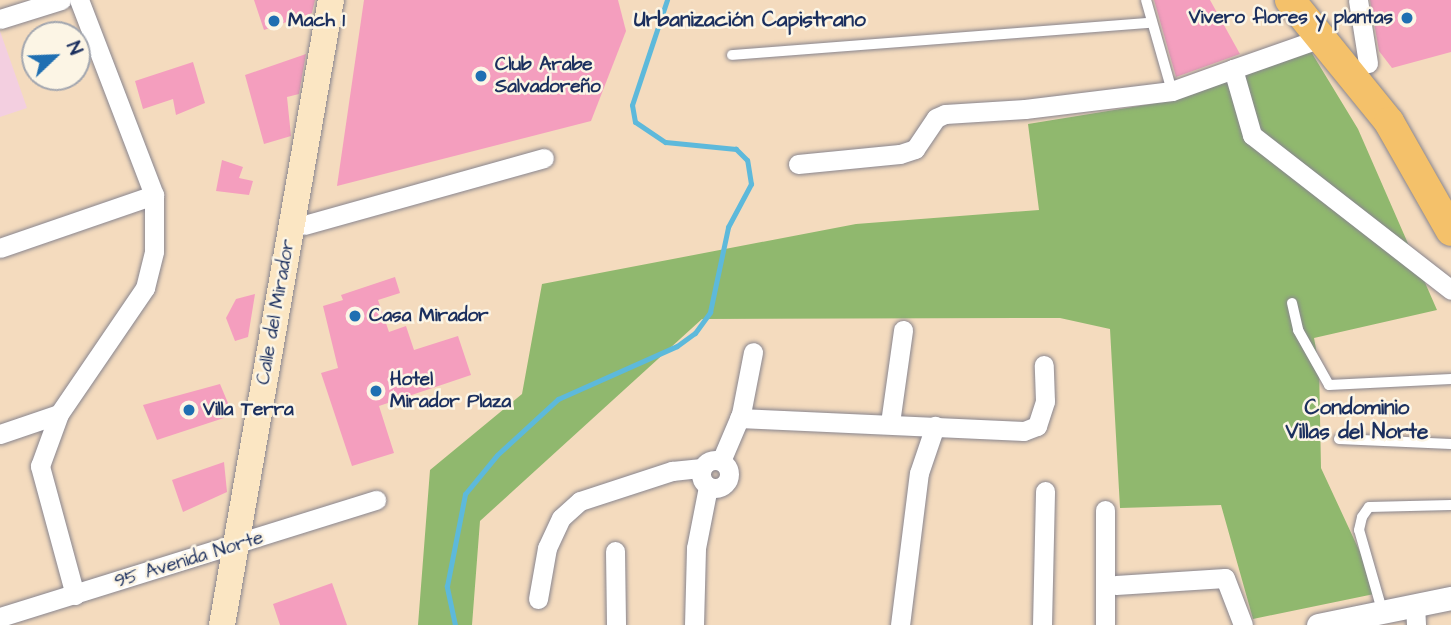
<!DOCTYPE html>
<meta charset="utf-8">
<style>
body{margin:0}
#map{position:relative;width:1451px;height:625px;overflow:hidden;background:#f4dbbe;font-family:"Architects Daughter",sans-serif}
div>[style]{position:absolute}
[style*='--x']{left:calc(var(--x)*1px);top:calc(var(--y)*1px);width:calc(var(--w)*1px);rotate:calc(var(--a)*1deg)}
.built>*{inset:0;background:#f3cfe0}
.forest>*{inset:0;background:#90b86e}
.stream>*{height:5px;margin:-2.5px;padding:0 2.5px;transform-origin:2.5px;border-radius:2.5px;background:#5db9db}
.building>*{inset:0;background:#f49ebe}
.roads{filter:drop-shadow(0 0 2px #88858e) drop-shadow(0 0 2px #88858e)}
.service>*{height:10px;margin:-5px;padding:0 5px;transform-origin:5px;border-radius:5px;background:#fff}
.minor>*{height:19px;margin:-9.5px;padding:0 9.5px;transform-origin:9.5px;border-radius:9.5px;background:#fff}
.minor>.ring{margin:-9.5px;padding:0;box-sizing:content-box;background:none;border:19px solid #fff;border-radius:50%}
.tertiary>*{height:23px;margin:-11.5px;padding:0 11.5px;transform-origin:11.5px;border-radius:11.5px;background:#fff}
.secondary>*{height:26px;margin:-13px;padding:0 13px;transform-origin:13px;border-radius:13px;background:#fbe6c3}
.primary>*{height:30px;margin:-15px;padding:0 15px;transform-origin:15px;border-radius:15px;background:#f4c16a}
.dots>*{width:19px;height:19px;translate:-50% -50%;box-sizing:border-box;border:4px solid #fcf5e5;border-radius:50%}
span{translate:-50% -50%;white-space:nowrap;text-align:center;line-height:1.15;-webkit-text-stroke:5px #fcf5e5;paint-order:stroke}
.poi-label{font-size:19px;color:#1b2f5e;font-weight:700}
.right{translate:-100% -50%;text-align:right}
.left{translate:0 -50%;text-align:left}
.street-label{font-size:19px;color:#1b2f5e}
.neighbourhood-label{font-size:21px;color:#1b2f5e;font-weight:700}
.north{position:absolute;left:21px;top:21px;width:70px;height:70px;box-sizing:border-box;background:#fcf5e5;border:2px solid #a2a6af;border-radius:50%;rotate:67deg;font-size:19px;font-weight:700;line-height:28px;text-align:center;color:#1b2f5e}
.north::after{content:'';display:block;margin:auto;width:24px;height:32px;background:#1f6fb2;clip-path:polygon(50% 0,100% 100%,50% 72%,0 100%)}
</style>
<div id="map">
<div class="built">
<div style="clip-path:polygon(0 31px,27px 108px,0 117px)"></div>
</div>
<div class="forest">
<div style="clip-path:polygon(1310px 50px,1358px 129px,1437px 310px,1314px 338px,1319px 365px,1321px 468px,1379px 593px,1253px 619px,1221px 505px,1120px 508px,1110px 329px,1060px 318px,702px 319px,480px 521px,472px 625px,418px 625px,430px 470px,522px 394px,542px 284px,856px 224px,1039px 210px,1028px 124px,1151px 104px)"></div>
</div>
<div class="stream">
<div style="--x:455;--y:625;--w:40;--a:-102"></div>
<div style="--x:447;--y:586;--w:94;--a:-78.9"></div>
<div style="--x:465;--y:494;--w:50;--a:-50.6"></div>
<div style="--x:497;--y:455;--w:83;--a:-42.6"></div>
<div style="--x:558;--y:399;--w:130;--a:-24"></div>
<div style="--x:677;--y:346;--w:22;--a:-36"></div>
<div style="--x:695;--y:333;--w:26;--a:-54"></div>
<div style="--x:710;--y:312;--w:87;--a:-78"></div>
<div style="--x:728;--y:227;--w:49;--a:-61.9"></div>
<div style="--x:751;--y:184;--w:24;--a:-99"></div>
<div style="--x:747;--y:160;--w:16;--a:-135"></div>
<div style="--x:736;--y:149;--w:71;--a:-174.4"></div>
<div style="--x:665;--y:142;--w:36;--a:-146"></div>
<div style="--x:635;--y:122;--w:17;--a:-100"></div>
<div style="--x:632;--y:105;--w:111;--a:-71.6"></div>
</div>
<div class="building">
<div style="clip-path:polygon(254px 0,315px 0,312px 13px,264px 30px)"></div>
<div style="clip-path:polygon(364px 0,618px 0,626px 31px,591px 121px,337px 186px)"></div>
<div style="clip-path:polygon(1154px 0,1210px 0,1240px 54px,1176px 77px)"></div>
<div style="clip-path:polygon(1370px 0,1451px 0,1451px 52px,1392px 68px,1379px 51px)"></div>
<div style="clip-path:polygon(306px 54px,299px 94px,287px 97px,291px 136px,264px 144px,245px 75px)"></div>
<div style="clip-path:polygon(193px 62px,205px 103px,176px 115px,173px 99px,143px 109px,135px 81px)"></div>
<div style="clip-path:polygon(222px 160px,243px 167px,239px 178px,253px 181px,249px 195px,216px 191px)"></div>
<div style="clip-path:polygon(395px 277px,400px 293px,378px 300px,389px 332px,406px 326px,414px 350px,458px 336px,471px 375px,379px 406px,394px 453px,352px 466px,321px 373px,338px 368px,323px 306px,343px 300px,341px 295px)"></div>
<div style="clip-path:polygon(255px 294px,248px 337px,235px 341px,226px 318px,236px 299px)"></div>
<div style="clip-path:polygon(220px 384px,233px 415px,157px 440px,143px 405px)"></div>
<div style="clip-path:polygon(224px 462px,227px 492px,183px 512px,172px 480px)"></div>
<div style="clip-path:polygon(332px 583px,347px 625px,280px 625px,273px 604px)"></div>
</div>
<div class="roads">
<div class="service">
<div style="--x:1146;--y:0;--w:95;--a:74.1"></div>
<div style="--x:732;--y:55;--w:421;--a:-4.4"></div>
<div style="--x:1292;--y:303;--w:28;--a:77"></div>
<div style="--x:1298;--y:330;--w:63;--a:60.6"></div>
<div style="--x:1329;--y:385;--w:122;--a:-2.8"></div>
<div style="--x:1339;--y:439;--w:112;--a:2.6"></div>
<div style="--x:1382;--y:610;--w:83;--a:-106"></div>
<div style="--x:1359;--y:530;--w:13;--a:-77"></div>
<div style="--x:1362;--y:517;--w:12;--a:-55"></div>
<div style="--x:1369;--y:507;--w:82;--a:-1.4"></div>
</div>
<div class="minor">
<div style="--x:1358;--y:0;--w:64;--a:81"></div>
<div style="--x:0;--y:19;--w:64;--a:-17.3"></div>
<div style="--x:1233;--y:69;--w:96;--a:-19.4"></div>
<div style="--x:798;--y:164;--w:102;--a:-5.6"></div>
<div style="--x:900;--y:154;--w:16;--a:-18"></div>
<div style="--x:915;--y:149;--w:37;--a:-56"></div>
<div style="--x:936;--y:118;--w:10;--a:-24"></div>
<div style="--x:945;--y:114;--w:80;--a:-3.6"></div>
<div style="--x:1025;--y:109;--w:148;--a:-7"></div>
<div style="--x:1172;--y:91;--w:65;--a:-19.8"></div>
<div style="--x:1233;--y:69;--w:69;--a:73.9"></div>
<div style="--x:1252;--y:135;--w:252;--a:37.9"></div>
<div style="--x:304;--y:225;--w:249;--a:-15.6"></div>
<div style="--x:0;--y:248;--w:163;--a:-19"></div>
<div style="--x:739;--y:418;--w:285;--a:2.6"></div>
<div style="--x:1024;--y:431;--w:14;--a:-21"></div>
<div style="--x:1037;--y:426;--w:26;--a:-72"></div>
<div style="--x:1045;--y:401;--w:36;--a:-92"></div>
<div style="--x:890;--y:423;--w:94;--a:-82"></div>
<div style="--x:0;--y:434;--w:62;--a:-18.7"></div>
<div class="ring" style="left:701px;top:460px;width:9px;height:9px"></div>
<div style="--x:721;--y:461;--w:51;--a:-66.9"></div>
<div style="--x:741;--y:414;--w:63;--a:-79"></div>
<div style="--x:615;--y:551;--w:74;--a:89.2"></div>
<div style="--x:1116;--y:585;--w:109;--a:-3.7"></div>
<div style="--x:1225;--y:578;--w:50;--a:69"></div>
<div style="--x:75;--y:595;--w:134;--a:-105.2"></div>
<div style="--x:40;--y:466;--w:55;--a:-69.9"></div>
<div style="--x:59;--y:414;--w:153;--a:-55.7"></div>
<div style="--x:145;--y:288;--w:38;--a:-76"></div>
<div style="--x:154;--y:251;--w:56;--a:-90"></div>
<div style="--x:154;--y:195;--w:209;--a:-111"></div>
<div style="--x:538;--y:599;--w:52;--a:-80"></div>
<div style="--x:547;--y:548;--w:33;--a:-65"></div>
<div style="--x:561;--y:518;--w:25;--a:-42"></div>
<div style="--x:580;--y:501;--w:97;--a:-18.1"></div>
<div style="--x:672;--y:471;--w:30;--a:-6"></div>
<div style="--x:1415;--y:605;--w:20;--a:87"></div>
<div style="--x:0;--y:617;--w:394;--a:-17.3"></div>
<div style="--x:694;--y:625;--w:77;--a:-88.5"></div>
<div style="--x:696;--y:548;--w:62;--a:-78.9"></div>
<div style="--x:900;--y:625;--w:153;--a:-82.9"></div>
<div style="--x:919;--y:473;--w:50;--a:-71.2"></div>
<div style="--x:1042;--y:625;--w:134;--a:-88.7"></div>
<div style="--x:1105;--y:625;--w:115;--a:-90"></div>
</div>
<div class="tertiary">
<div style="--x:1318;--y:625;--w:136;--a:-11.5"></div>
</div>
<div class="secondary">
<div style="--x:222;--y:625;--w:634;--a:-80.11"></div>
</div>
<div class="primary">
<div style="--x:1290;--y:0;--w:157;--a:50.9"></div>
<div style="--x:1389;--y:122;--w:125;--a:60.4"></div>
</div>
</div>
<div class="dots">
<div style="left:1407px;top:18px;background:#1f6fb2"></div>
<div style="left:274px;top:21px;background:#1f6fb2"></div>
<div style="left:481px;top:76px;background:#1f6fb2"></div>
<div style="left:355px;top:316px;background:#1f6fb2"></div>
<div style="left:376px;top:391px;background:#1f6fb2"></div>
<div style="left:189px;top:410px;background:#1f6fb2"></div>
</div>
<div class="poi-label">
<span class="right" style="left:1393px;top:18px">Vivero flores y plantas</span>
<span class="left" style="left:288px;top:21px">Mach 1</span>
<span class="left" style="left:495px;top:76px">Club Arabe<br>Salvadoreño</span>
<span class="left" style="left:369px;top:316px">Casa Mirador</span>
<span class="left" style="left:390px;top:391px">Hotel<br>Mirador Plaza</span>
<span class="left" style="left:203px;top:410px">Villa Terra</span>
</div>
<div class="street-label">
<span style="left:276px;top:312px;rotate:-80deg">Calle del Mirador</span>
<span style="left:189px;top:560px;rotate:-17deg">95 Avenida Norte</span>
</div>
<div class="neighbourhood-label">
<span style="left:750px;top:20px">Urbanización Capistrano</span>
<span style="left:1357px;top:420px">Condominio<br>Villas del Norte</span>
</div>
<div class="north">N</div>
</div>
